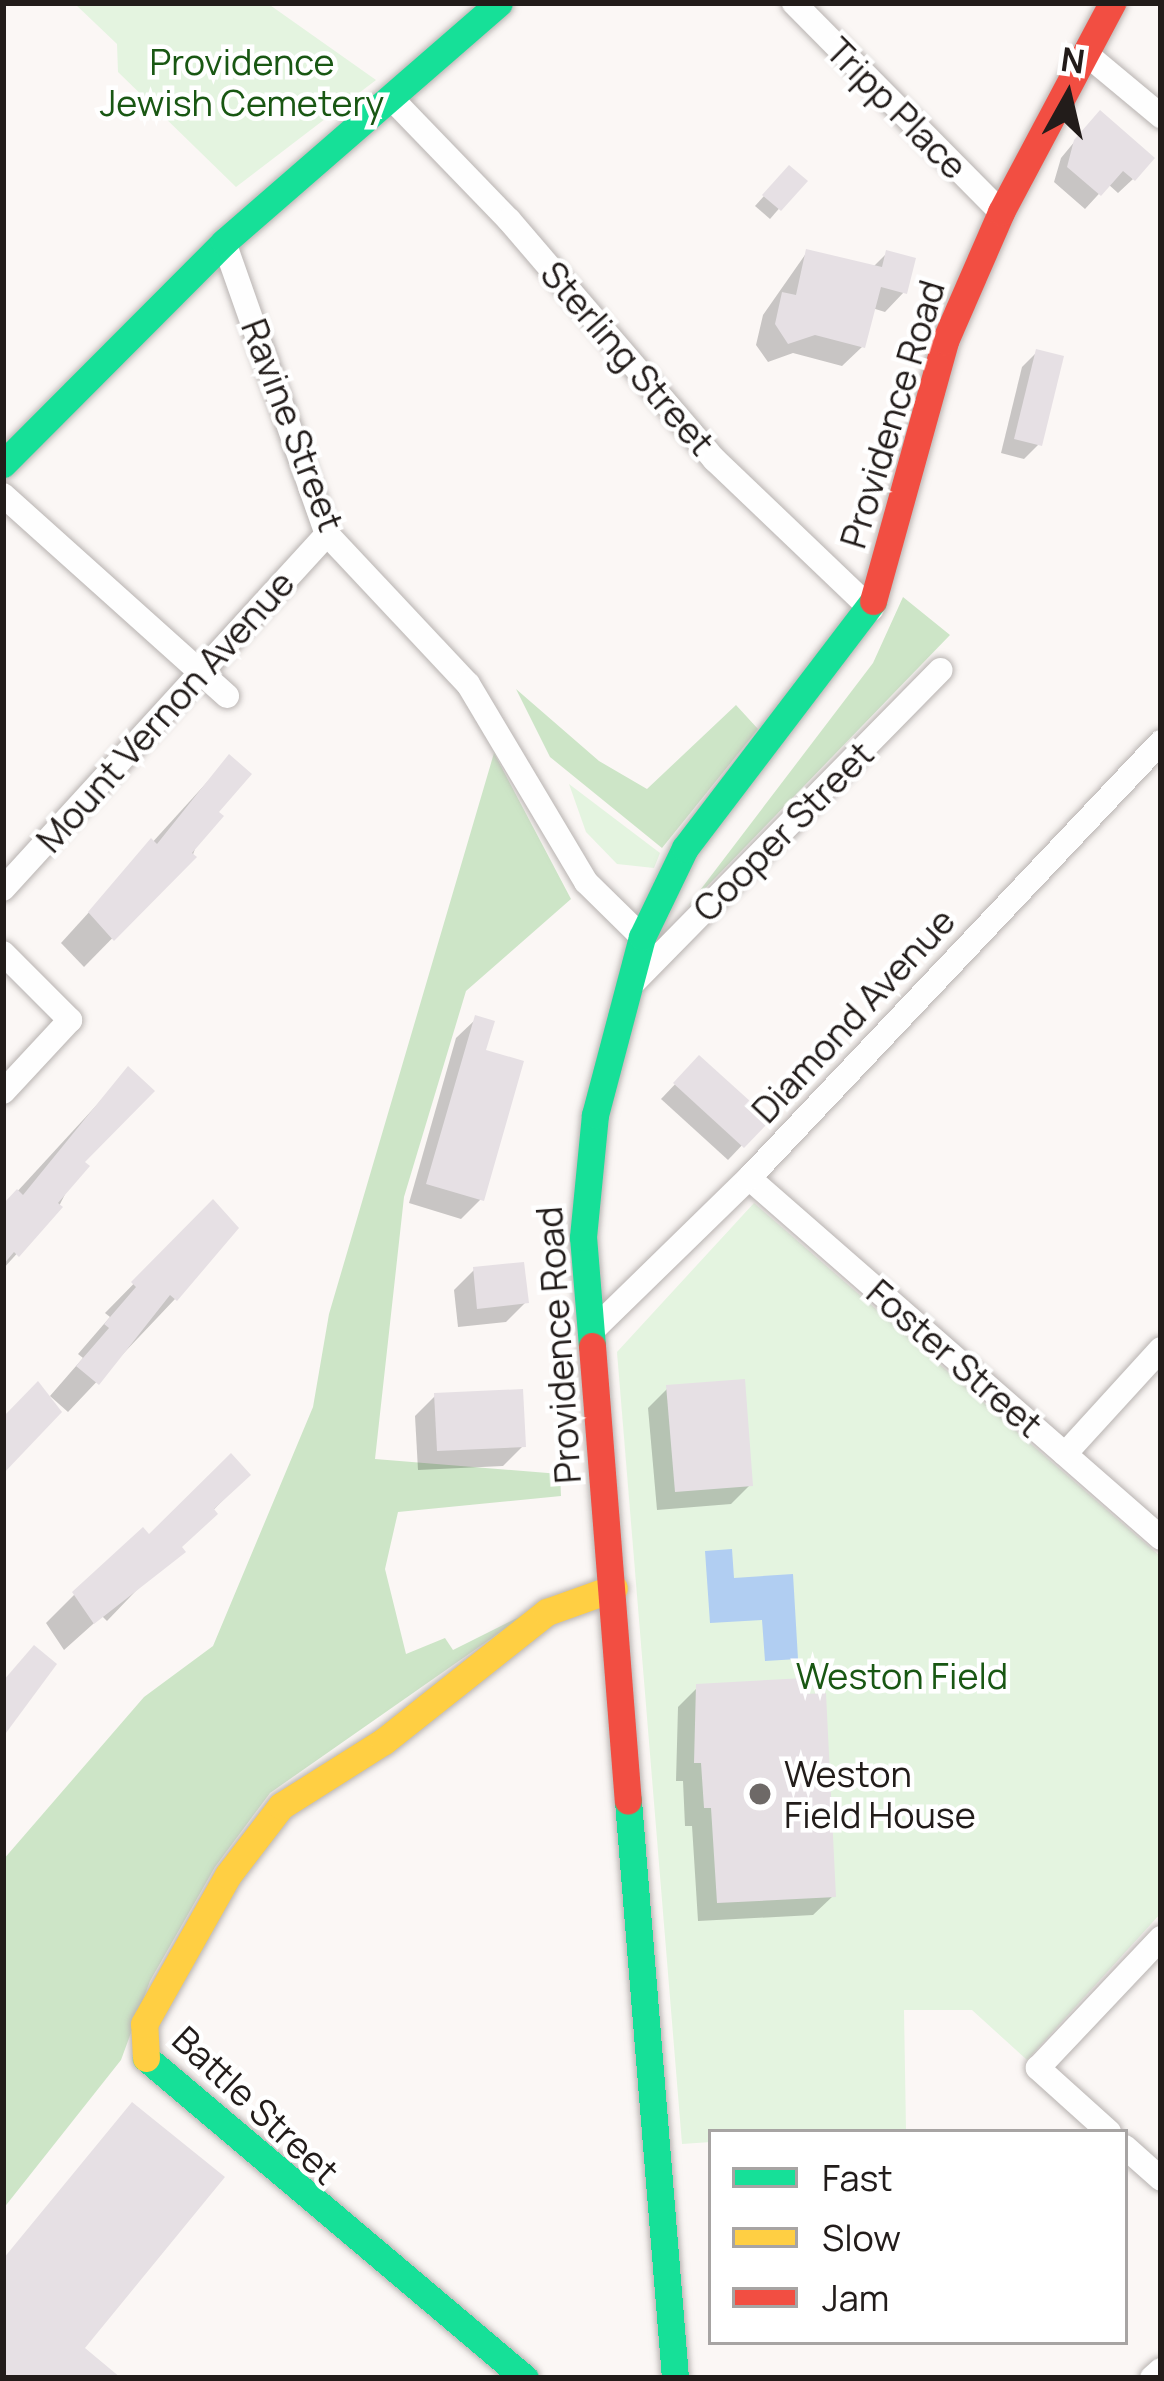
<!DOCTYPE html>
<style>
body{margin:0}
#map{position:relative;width:1164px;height:2381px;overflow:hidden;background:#fbf7f5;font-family:Manrope,sans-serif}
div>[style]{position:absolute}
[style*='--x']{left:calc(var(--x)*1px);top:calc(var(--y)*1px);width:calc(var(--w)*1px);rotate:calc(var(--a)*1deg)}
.green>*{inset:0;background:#e4f4e0}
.forest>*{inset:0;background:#cde5c7}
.water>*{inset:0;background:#b1cef2}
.shadow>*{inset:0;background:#0003}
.building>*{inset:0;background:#e6e0e4}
.roads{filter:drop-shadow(0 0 3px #b8b3b1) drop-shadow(0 0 3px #b8b3b1)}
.street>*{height:24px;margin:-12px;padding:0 12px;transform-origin:12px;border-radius:12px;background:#fefefe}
.fast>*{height:27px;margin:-13.5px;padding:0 13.5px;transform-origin:13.5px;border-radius:13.5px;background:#16e098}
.slow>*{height:27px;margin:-13.5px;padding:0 13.5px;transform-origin:13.5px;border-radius:13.5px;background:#ffcf43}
.jam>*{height:27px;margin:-13.5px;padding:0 13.5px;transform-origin:13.5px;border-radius:13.5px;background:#f24e42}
.dots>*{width:33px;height:33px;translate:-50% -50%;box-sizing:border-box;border:6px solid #fff;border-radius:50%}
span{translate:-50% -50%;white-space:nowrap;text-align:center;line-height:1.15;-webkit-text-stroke:9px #fff;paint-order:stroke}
.park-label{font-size:36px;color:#195713}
.street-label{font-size:36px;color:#221c1a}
.poi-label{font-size:36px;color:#221c1a}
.left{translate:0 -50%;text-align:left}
.frame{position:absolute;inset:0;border:6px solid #221c1a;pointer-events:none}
.legend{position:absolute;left:708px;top:2129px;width:420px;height:216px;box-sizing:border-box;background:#fff;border:3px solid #a7a4a3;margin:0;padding:15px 21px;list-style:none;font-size:36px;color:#221c1a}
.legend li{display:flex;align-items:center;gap:24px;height:60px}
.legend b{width:60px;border:3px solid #a7a4a3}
.north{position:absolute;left:1008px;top:36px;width:120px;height:120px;-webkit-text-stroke:9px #fff;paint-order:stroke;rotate:8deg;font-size:33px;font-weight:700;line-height:48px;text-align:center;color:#221c1a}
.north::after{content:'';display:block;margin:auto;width:42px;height:54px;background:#221c1a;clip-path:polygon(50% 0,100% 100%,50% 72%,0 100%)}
</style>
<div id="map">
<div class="green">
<div style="clip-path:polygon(74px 3px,267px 3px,376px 80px,236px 187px,118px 72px,117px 44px)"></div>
<div style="clip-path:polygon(569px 784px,660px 853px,654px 868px,617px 864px,586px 832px)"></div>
<div style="clip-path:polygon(754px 1203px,1161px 1557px,1161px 1913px,1027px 2060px,972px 2010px,904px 2010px,906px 2129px,711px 2132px,711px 2142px,682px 2144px,617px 1352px)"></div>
</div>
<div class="forest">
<div style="clip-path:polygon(903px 597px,950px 635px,688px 906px,873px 663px)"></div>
<div style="clip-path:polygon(516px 689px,599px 761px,647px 789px,736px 705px,758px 729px,662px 848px,550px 757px)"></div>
<div style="clip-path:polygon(494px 753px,571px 899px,466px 991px,404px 1197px,375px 1459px,560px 1474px,561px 1496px,398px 1512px,385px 1569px,406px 1654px,445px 1638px,453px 1650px,529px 1612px,270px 1793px,215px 1867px,150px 1981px,121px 2060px,3px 2209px,3px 1860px,144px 1697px,213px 1646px,313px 1407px,329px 1314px)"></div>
</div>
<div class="water">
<div style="clip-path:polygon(732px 1549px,734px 1578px,793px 1574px,798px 1659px,765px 1661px,762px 1620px,710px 1623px,705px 1551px)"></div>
</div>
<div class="shadow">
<div style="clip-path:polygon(1085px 129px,1133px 179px,1118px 193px,1108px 184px,1085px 209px,1054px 182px,1061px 158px)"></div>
<div style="clip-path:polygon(780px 178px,803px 181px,770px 219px,755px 206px)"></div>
<div style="clip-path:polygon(807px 252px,872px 268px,887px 253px,904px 292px,885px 312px,872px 308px,862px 347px,842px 366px,793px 353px,768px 362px,756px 345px,763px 315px)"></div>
<div style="clip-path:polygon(1037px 352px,1039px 444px,1024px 459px,1001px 453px,1022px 367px)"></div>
<div style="clip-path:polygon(229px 758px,192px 857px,84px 967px,61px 943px)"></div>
<div style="clip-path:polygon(476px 1019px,481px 1199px,461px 1219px,409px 1203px,456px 1038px)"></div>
<div style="clip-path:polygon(699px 1059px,766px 1120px,728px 1160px,661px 1099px)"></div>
<div style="clip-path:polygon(128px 1071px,58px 1208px,3px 1269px,3px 1207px)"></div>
<div style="clip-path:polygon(213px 1203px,175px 1299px,68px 1412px,50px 1396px,83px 1358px,78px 1354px,110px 1317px,105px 1313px)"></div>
<div style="clip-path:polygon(474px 1270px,526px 1302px,506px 1322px,458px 1327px,454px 1290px)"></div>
<div style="clip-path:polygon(668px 1388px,750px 1485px,731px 1504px,657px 1510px,648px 1408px)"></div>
<div style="clip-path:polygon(435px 1396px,523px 1446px,503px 1466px,418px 1470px,415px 1416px)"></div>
<div style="clip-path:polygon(247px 1475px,107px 1621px,102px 1616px,64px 1650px,46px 1623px,74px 1595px)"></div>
<div style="clip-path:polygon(698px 1687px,833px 1896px,813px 1915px,698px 1921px,692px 1826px,685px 1826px,683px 1781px,676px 1781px,678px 1707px)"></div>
</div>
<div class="building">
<div style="clip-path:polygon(1100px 110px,1155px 158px,1135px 181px,1123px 171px,1101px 196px,1067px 167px,1074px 140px)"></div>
<div style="clip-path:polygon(789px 165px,808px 181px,781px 211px,762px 195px)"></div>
<div style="clip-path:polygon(806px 249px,882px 267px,886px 250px,916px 258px,907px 294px,881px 287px,865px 348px,815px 335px,788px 344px,775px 324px,782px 292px,796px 295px)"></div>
<div style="clip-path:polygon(1036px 349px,1064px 356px,1042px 446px,1014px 439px)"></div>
<div style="clip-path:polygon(229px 754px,252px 774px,219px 812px,224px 816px,192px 853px,197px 857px,114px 941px,88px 912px,151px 838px,157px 844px)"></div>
<div style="clip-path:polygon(475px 1015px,495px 1021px,486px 1050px,524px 1061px,484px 1201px,426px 1184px)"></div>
<div style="clip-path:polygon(699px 1055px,771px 1120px,744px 1148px,673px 1083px)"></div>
<div style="clip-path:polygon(128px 1066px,155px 1091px,85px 1162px,90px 1166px,58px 1203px,63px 1207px,19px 1257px,14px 1252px,3px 1265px,3px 1204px,17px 1189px,23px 1195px)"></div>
<div style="clip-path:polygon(213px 1199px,239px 1228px,177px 1301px,170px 1295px,99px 1385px,76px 1366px,109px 1328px,104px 1324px,136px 1287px,131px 1282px)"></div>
<div style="clip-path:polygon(524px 1262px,529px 1303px,477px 1309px,473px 1267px)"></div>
<div style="clip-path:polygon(745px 1379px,753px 1486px,675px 1492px,666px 1385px)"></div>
<div style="clip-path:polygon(38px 1381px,62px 1412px,3px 1474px,3px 1417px)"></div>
<div style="clip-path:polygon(523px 1389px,526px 1447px,437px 1451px,434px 1393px)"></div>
<div style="clip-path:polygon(231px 1453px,251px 1475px,214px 1509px,218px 1514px,182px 1547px,186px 1552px,94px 1624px,72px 1592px,143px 1527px,149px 1534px)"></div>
<div style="clip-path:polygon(34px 1645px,57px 1664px,3px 1737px,3px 1681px)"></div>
<div style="clip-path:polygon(805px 1678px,805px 1694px,826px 1693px,836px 1897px,717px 1903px,711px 1808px,704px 1808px,701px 1763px,694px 1763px,696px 1684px)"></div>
<div style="clip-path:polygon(132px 2102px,225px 2177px,85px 2348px,121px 2378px,3px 2378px,3px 2259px)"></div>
</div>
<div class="roads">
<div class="street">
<div style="--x:794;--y:3;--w:294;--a:45.3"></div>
<div style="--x:1085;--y:53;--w:99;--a:39.7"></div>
<div style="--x:393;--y:100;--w:167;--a:46"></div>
<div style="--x:509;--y:220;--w:316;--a:49.4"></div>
<div style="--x:715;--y:460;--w:216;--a:43.7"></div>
<div style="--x:224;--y:242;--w:310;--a:70.6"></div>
<div style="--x:327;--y:534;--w:206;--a:46.8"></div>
<div style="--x:468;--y:684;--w:230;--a:59.2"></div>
<div style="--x:586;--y:882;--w:78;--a:44.5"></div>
<div style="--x:3;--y:495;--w:301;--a:41.9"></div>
<div style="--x:3;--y:889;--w:481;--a:-47.6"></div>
<div style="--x:3;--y:953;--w:95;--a:45"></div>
<div style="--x:70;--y:1020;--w:98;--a:132.9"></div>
<div style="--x:630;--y:986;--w:443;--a:-45.5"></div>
<div style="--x:749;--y:1178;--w:547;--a:41.15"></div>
<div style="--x:591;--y:1332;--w:221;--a:-44.3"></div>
<div style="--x:749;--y:1178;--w:600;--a:-46.62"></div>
<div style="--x:1065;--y:1454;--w:142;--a:-47.6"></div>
<div style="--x:1109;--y:2132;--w:96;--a:-138"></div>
<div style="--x:1038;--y:2068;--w:179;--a:-46.6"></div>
<div style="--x:1125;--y:2147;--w:48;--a:41.6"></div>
<div style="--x:1152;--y:2378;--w:12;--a:-42"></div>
</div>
<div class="fast">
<div style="--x:3;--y:464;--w:313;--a:-45.1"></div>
<div style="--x:224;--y:242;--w:364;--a:-41"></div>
<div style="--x:592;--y:1346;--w:109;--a:-94.7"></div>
<div style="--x:583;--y:1237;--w:123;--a:-84.4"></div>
<div style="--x:595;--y:1115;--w:184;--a:-75.2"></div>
<div style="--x:642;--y:937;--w:99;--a:-64.2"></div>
<div style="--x:685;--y:848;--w:310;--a:-52.7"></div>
<div style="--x:628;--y:1801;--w:579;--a:85.34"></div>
<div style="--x:146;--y:2058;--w:496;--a:40.2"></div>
</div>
<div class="slow">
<div style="--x:146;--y:2058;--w:34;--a:-93"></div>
<div style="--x:144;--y:2024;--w:171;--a:-60.6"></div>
<div style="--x:228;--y:1875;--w:87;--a:-52.5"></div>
<div style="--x:281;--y:1806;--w:122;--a:-32.3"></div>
<div style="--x:384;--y:1741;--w:208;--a:-38.4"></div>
<div style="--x:547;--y:1612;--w:71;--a:-19.7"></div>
</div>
<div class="jam">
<div style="--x:873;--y:601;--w:270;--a:-74.5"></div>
<div style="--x:945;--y:341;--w:141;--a:-66.5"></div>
<div style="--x:1001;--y:212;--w:237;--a:-62"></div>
<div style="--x:592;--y:1346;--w:456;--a:85.5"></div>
</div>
</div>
<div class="dots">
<div style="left:760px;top:1794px;background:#6e6967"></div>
</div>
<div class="park-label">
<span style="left:242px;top:82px">Providence<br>Jewish Cemetery</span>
<span style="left:902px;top:1676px">Weston Field</span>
</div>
<div class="street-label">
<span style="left:897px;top:108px;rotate:45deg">Tripp Place</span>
<span style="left:628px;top:358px;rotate:49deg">Sterling Street</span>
<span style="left:892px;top:414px;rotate:-73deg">Providence Road</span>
<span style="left:293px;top:425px;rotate:69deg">Ravine Street</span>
<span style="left:165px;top:711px;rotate:-48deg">Mount Vernon Avenue</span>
<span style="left:783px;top:831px;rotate:-45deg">Cooper Street</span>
<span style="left:853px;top:1015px;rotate:-47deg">Diamond Avenue</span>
<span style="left:558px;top:1345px;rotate:-94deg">Providence Road</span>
<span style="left:955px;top:1358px;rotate:41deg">Foster Street</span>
<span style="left:256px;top:2105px;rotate:43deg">Battle Street</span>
</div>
<div class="poi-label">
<span class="left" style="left:784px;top:1794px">Weston<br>Field House</span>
</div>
<div class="frame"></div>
<ul class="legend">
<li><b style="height:15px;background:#16e098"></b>Fast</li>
<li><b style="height:15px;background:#ffcf43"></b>Slow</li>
<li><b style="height:15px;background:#f24e42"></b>Jam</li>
</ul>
<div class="north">N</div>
</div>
